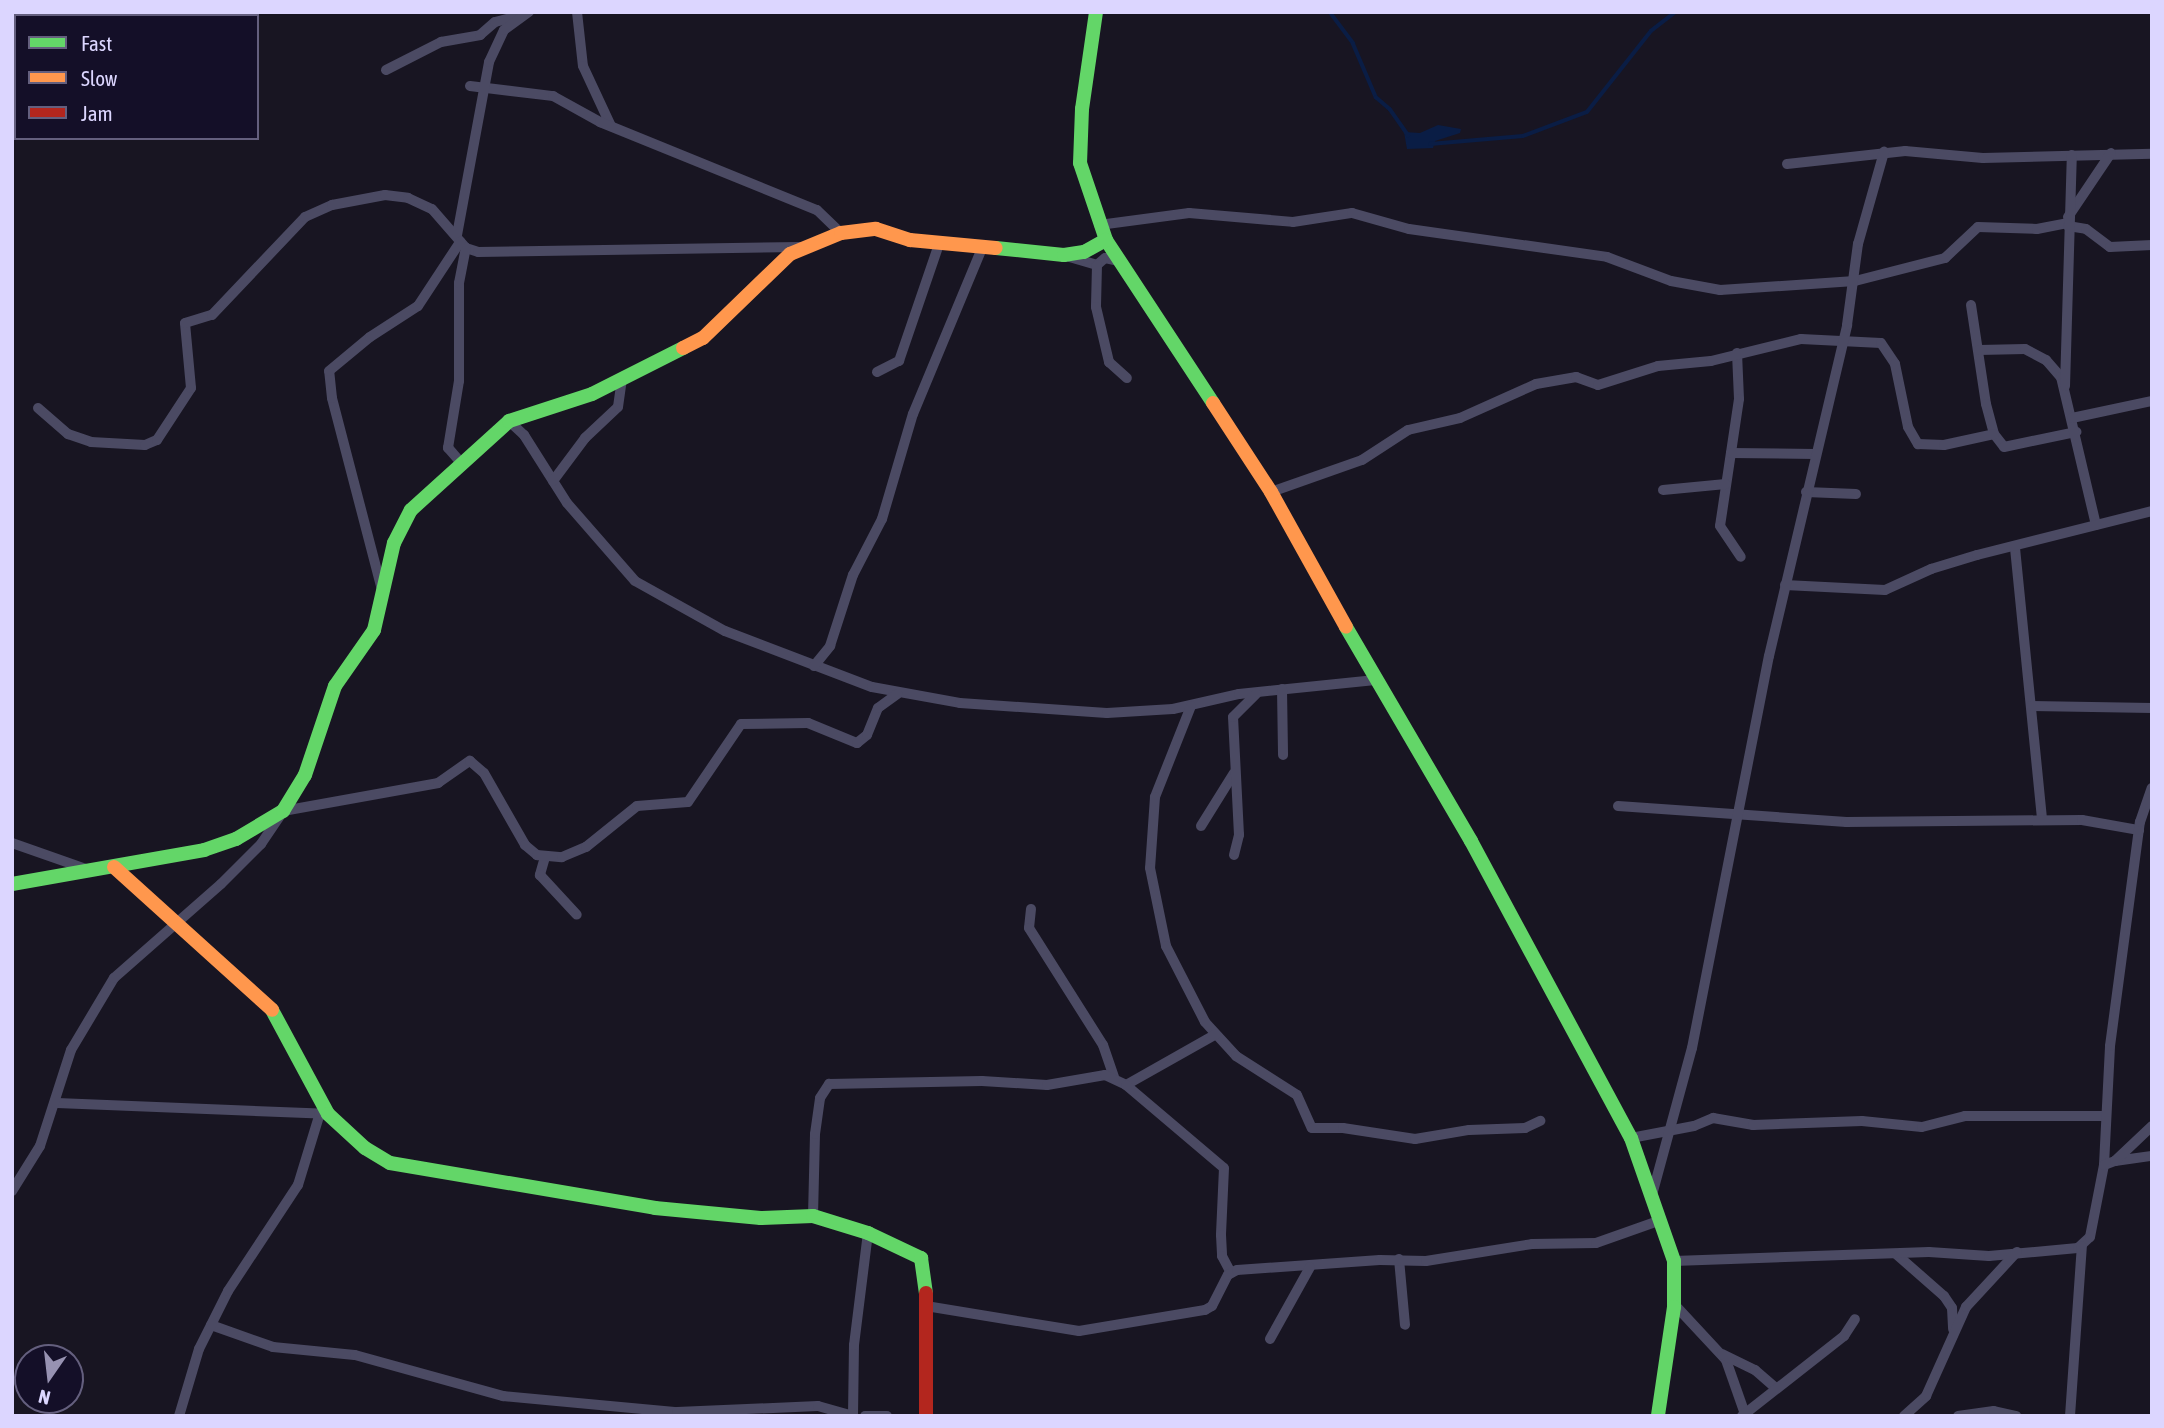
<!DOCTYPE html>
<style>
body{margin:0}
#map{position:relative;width:2164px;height:1428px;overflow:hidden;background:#181522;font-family:"Asap Condensed",sans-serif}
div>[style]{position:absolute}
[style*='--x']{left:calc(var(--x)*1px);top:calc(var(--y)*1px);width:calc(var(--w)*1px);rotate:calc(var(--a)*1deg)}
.water>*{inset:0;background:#0a1d45}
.stream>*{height:3.5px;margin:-1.75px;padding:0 1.75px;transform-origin:1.75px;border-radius:1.75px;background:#0a1d45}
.street>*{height:10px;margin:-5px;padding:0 5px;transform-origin:5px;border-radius:5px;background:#4b4a63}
.fast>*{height:14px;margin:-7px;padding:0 7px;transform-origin:7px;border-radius:7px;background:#63d668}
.slow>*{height:14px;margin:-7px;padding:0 7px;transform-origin:7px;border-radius:7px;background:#ff974d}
.jam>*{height:14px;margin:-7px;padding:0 7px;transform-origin:7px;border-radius:7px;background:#b3261e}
span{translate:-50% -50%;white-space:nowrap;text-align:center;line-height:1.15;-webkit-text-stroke:5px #140f28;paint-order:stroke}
.frame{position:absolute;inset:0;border:14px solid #dcd6ff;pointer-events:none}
.legend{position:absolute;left:14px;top:14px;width:245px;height:126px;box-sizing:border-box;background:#140f28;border:2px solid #645f7e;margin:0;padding:9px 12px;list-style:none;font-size:21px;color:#dcd6ff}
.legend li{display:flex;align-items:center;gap:14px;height:35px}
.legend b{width:35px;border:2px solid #645f7e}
.north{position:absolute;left:14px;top:1344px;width:70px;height:70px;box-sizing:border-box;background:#140f28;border:2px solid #645f7e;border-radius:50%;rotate:194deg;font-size:19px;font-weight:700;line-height:28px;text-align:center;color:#dcd6ff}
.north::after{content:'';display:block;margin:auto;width:24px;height:32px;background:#9792b2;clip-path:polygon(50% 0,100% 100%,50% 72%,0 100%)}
</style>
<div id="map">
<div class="water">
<div style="clip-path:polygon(1438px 125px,1461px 129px,1460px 133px,1435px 141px,1433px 148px,1407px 149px,1404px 132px,1420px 133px)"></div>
</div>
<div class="stream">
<div style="--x:1330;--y:12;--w:39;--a:53"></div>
<div style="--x:1353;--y:43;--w:59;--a:66.9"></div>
<div style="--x:1376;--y:97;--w:18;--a:41"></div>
<div style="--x:1390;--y:109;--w:32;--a:55"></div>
<div style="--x:1430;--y:144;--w:93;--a:-4.9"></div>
<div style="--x:1523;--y:136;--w:68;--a:-20.6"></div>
<div style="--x:1587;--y:112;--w:103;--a:-51.7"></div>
<div style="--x:1651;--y:31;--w:31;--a:-38"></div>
</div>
<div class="street">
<div style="--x:577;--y:12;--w:54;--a:83.7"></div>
<div style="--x:583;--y:66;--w:66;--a:65"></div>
<div style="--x:386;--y:70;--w:62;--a:-27"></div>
<div style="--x:441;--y:42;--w:40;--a:-10"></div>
<div style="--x:480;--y:35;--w:20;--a:-41"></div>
<div style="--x:495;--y:22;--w:25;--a:-14"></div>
<div style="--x:470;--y:86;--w:84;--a:6.9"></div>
<div style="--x:553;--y:96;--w:54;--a:29"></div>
<div style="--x:600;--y:122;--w:234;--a:22.1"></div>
<div style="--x:817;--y:210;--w:33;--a:44"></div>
<div style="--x:1787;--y:164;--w:119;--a:-6.3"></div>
<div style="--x:1905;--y:151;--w:78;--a:5.1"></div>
<div style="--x:1983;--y:158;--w:169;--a:-1.4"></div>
<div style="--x:2068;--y:217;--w:77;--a:-56.1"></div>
<div style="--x:1099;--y:225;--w:91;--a:-7.6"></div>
<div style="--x:1189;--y:213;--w:104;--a:4.9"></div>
<div style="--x:1293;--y:222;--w:60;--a:-8.7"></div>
<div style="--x:1352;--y:213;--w:59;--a:15.7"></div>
<div style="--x:1409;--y:229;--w:200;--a:8"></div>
<div style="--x:1607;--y:257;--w:68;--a:20.6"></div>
<div style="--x:1671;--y:281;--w:50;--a:10.4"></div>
<div style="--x:1720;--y:290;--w:135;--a:-3.8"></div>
<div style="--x:1855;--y:281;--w:93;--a:-14.3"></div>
<div style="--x:1945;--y:258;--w:45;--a:-43.2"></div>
<div style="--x:1978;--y:227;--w:59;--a:1.9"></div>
<div style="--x:2037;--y:229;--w:32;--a:-11"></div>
<div style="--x:2068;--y:226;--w:18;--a:9"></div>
<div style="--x:2086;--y:229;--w:30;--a:37"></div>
<div style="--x:2110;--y:247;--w:42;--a:-2.7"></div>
<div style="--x:457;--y:235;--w:176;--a:-79.5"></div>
<div style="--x:489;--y:62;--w:35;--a:-65"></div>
<div style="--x:504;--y:30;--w:31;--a:-36"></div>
<div style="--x:1066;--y:256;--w:32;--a:16"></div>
<div style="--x:1119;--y:261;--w:14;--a:-168"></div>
<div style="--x:1105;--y:258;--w:11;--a:139"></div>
<div style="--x:1097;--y:265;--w:42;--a:91.4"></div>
<div style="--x:1096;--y:307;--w:57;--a:76.7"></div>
<div style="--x:1109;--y:362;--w:24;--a:42"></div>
<div style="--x:1971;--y:305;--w:100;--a:81.4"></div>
<div style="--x:1986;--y:404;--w:31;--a:75"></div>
<div style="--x:1994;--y:434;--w:16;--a:52"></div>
<div style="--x:2004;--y:447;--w:74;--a:-11.8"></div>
<div style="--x:1979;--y:350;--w:46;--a:-1.2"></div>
<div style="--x:2025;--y:349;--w:24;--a:28"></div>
<div style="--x:2046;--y:360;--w:23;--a:49"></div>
<div style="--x:2061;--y:377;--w:152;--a:76.7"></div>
<div style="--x:1737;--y:353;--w:46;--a:87.5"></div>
<div style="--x:1739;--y:399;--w:128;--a:98.5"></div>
<div style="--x:1720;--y:526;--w:37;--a:56"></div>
<div style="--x:877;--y:372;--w:25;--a:-27"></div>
<div style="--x:899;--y:361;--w:124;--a:-71.1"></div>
<div style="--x:2065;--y:386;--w:231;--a:-88.3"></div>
<div style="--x:38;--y:408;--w:40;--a:41"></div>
<div style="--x:68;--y:434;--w:24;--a:19"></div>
<div style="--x:91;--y:442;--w:54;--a:3.2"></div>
<div style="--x:145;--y:445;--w:13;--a:-23"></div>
<div style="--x:157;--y:440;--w:62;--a:-56.8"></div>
<div style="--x:191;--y:388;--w:65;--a:-95.3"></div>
<div style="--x:185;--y:323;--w:28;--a:-17"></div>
<div style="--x:212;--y:315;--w:135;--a:-46.5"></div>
<div style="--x:305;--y:217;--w:30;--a:-24"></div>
<div style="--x:332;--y:205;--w:54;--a:-10.7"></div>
<div style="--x:385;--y:195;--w:23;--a:7"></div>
<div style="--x:408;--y:198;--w:26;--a:25"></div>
<div style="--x:432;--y:209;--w:52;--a:48.9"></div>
<div style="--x:466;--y:248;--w:13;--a:18"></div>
<div style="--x:478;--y:252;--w:322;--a:-0.9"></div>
<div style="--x:2072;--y:418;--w:82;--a:-12"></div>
<div style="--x:509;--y:421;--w:21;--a:43"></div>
<div style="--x:524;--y:435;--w:80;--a:57.7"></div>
<div style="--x:567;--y:503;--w:103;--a:48.9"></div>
<div style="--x:635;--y:581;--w:103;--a:29.1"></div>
<div style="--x:725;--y:631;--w:157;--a:20.9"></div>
<div style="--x:872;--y:687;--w:89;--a:10.3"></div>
<div style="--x:960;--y:703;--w:147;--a:3.9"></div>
<div style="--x:1107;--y:713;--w:66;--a:-3.5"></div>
<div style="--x:1173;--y:709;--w:68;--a:-12.8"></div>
<div style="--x:1239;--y:694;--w:137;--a:-5.9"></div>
<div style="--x:1731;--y:453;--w:84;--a:0.7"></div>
<div style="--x:463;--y:465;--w:23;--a:-131"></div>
<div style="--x:448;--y:448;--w:68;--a:-80.7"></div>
<div style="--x:459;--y:381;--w:98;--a:-90"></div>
<div style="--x:459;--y:283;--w:36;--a:-79"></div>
<div style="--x:553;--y:481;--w:54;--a:-53.3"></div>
<div style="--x:585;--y:438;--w:45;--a:-43.2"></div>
<div style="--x:618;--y:407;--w:28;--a:-82"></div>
<div style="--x:1663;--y:490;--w:63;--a:-5.4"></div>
<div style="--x:1271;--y:492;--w:96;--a:-19.4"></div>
<div style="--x:1362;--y:460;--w:55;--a:-33.1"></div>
<div style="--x:1408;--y:430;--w:53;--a:-13"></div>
<div style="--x:1460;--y:418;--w:83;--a:-24.1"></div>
<div style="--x:1536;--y:384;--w:41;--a:-9.9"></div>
<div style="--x:1576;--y:377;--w:23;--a:20"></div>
<div style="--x:1598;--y:385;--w:63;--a:-17.6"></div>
<div style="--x:1658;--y:366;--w:53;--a:-5.4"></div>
<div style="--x:1711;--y:361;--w:93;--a:-13.7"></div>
<div style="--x:1801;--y:339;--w:80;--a:2.9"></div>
<div style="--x:1881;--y:343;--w:25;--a:56"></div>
<div style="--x:1895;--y:364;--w:64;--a:78.3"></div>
<div style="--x:1908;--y:427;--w:20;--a:60"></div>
<div style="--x:1918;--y:444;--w:26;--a:2"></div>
<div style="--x:1944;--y:445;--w:51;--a:-12.4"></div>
<div style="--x:1806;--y:492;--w:50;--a:2.3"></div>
<div style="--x:2015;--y:548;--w:272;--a:84.3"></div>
<div style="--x:1785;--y:585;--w:100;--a:2.9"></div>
<div style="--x:1885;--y:590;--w:51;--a:-24.5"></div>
<div style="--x:1931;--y:569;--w:48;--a:-16.9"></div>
<div style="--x:1977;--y:555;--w:180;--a:-14.1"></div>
<div style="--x:382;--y:590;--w:198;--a:-104.6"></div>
<div style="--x:332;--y:398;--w:27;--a:-96"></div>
<div style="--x:329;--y:371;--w:53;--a:-39.7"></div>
<div style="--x:370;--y:337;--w:57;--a:-32.9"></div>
<div style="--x:418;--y:306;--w:77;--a:-56.7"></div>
<div style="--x:814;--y:666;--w:26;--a:-51"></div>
<div style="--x:830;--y:646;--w:75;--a:-72.1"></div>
<div style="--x:853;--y:575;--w:63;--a:-62.6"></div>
<div style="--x:882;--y:519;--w:109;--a:-73.6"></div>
<div style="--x:913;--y:414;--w:180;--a:-67.4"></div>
<div style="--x:1282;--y:689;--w:66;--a:89.1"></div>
<div style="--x:1191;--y:706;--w:98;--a:111.6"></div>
<div style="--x:1155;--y:797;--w:71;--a:94"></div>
<div style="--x:1150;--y:868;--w:80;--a:78.4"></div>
<div style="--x:1166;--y:946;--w:85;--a:62.8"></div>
<div style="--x:1205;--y:1022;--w:46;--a:47.6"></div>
<div style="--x:1236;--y:1056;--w:72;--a:32.6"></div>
<div style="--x:1297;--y:1095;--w:36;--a:66"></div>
<div style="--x:1312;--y:1128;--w:31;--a:0"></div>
<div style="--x:1343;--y:1128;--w:73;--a:8.7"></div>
<div style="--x:1415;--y:1139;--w:55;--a:-9.5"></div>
<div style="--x:1469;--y:1130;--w:56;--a:-2"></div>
<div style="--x:1525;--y:1128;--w:17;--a:-25"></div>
<div style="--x:2031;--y:706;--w:121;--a:0.9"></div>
<div style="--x:1618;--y:806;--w:229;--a:4"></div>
<div style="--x:1846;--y:822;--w:236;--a:-0.5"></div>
<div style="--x:2082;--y:820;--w:58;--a:10"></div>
<div style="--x:1201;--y:826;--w:62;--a:-58.1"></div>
<div style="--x:12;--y:843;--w:82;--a:19.3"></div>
<div style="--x:1234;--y:855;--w:21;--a:-76"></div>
<div style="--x:1239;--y:835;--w:118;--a:-92.9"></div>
<div style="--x:1233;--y:717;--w:33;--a:-45"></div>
<div style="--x:545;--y:857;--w:19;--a:106"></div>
<div style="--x:540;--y:875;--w:54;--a:47.2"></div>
<div style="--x:1031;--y:909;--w:19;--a:96"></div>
<div style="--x:1029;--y:928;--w:138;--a:57.7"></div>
<div style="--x:1103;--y:1045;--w:34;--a:71"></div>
<div style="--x:1126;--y:1085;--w:103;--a:-29.5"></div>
<div style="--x:57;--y:1103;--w:269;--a:2.3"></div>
<div style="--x:1631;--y:1138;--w:64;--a:-10.8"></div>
<div style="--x:1694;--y:1126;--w:21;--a:-23"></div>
<div style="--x:1713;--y:1118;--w:41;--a:9.9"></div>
<div style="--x:1753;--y:1125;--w:109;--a:-2.1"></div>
<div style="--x:1862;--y:1121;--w:60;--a:5.7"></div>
<div style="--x:1922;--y:1127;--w:44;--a:-14.3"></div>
<div style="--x:1965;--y:1116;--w:139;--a:0"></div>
<div style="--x:2115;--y:1161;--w:37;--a:-8"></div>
<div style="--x:2104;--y:1165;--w:119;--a:-87.1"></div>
<div style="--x:2110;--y:1046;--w:226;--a:-82.4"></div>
<div style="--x:2140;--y:822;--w:36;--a:-71"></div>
<div style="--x:12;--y:1191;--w:53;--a:-58.1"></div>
<div style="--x:40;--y:1146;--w:101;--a:-72.1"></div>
<div style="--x:71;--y:1050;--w:84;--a:-59.2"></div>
<div style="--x:114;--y:978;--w:142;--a:-41.3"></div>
<div style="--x:221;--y:884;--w:57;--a:-45"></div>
<div style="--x:261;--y:844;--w:40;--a:-56"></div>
<div style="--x:283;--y:811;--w:158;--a:-10.2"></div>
<div style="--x:438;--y:783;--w:39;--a:-35"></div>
<div style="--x:470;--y:761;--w:18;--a:41"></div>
<div style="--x:484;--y:773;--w:83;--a:60.3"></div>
<div style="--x:525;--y:845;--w:16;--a:40"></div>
<div style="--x:537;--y:855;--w:25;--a:5"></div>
<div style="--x:562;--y:857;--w:26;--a:-23"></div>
<div style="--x:586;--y:847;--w:65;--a:-38.8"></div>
<div style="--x:637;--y:806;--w:51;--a:-4.5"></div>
<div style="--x:688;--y:802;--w:94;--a:-55.8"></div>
<div style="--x:741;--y:724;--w:67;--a:-0.9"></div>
<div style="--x:808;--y:723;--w:53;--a:22.2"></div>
<div style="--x:857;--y:743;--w:13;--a:-39"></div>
<div style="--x:867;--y:735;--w:29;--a:-68"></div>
<div style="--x:878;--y:708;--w:24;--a:-36"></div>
<div style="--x:1652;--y:1195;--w:152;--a:-74.8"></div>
<div style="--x:1692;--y:1048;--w:399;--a:-78.9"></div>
<div style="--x:1769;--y:656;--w:340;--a:-76.7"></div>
<div style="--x:1847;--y:325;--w:82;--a:-82.3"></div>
<div style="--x:1858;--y:244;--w:96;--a:-74.2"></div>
<div style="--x:813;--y:1216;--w:82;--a:-88.6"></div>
<div style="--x:815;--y:1134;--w:36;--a:-82"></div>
<div style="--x:820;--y:1098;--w:17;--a:-57"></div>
<div style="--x:829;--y:1084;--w:153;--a:-1.1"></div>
<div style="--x:982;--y:1081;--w:65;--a:3.5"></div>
<div style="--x:1047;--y:1085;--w:59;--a:-9.8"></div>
<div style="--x:1105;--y:1075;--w:23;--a:25"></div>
<div style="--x:1126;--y:1085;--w:128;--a:40.3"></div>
<div style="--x:1224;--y:1168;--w:67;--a:92.6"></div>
<div style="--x:1221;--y:1235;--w:21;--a:87"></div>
<div style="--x:1222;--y:1256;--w:19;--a:62"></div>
<div style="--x:1896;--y:1254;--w:64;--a:41.2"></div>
<div style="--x:1944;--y:1296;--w:14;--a:56"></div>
<div style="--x:1952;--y:1308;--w:21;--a:87"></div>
<div style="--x:1399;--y:1259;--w:66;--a:84.8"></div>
<div style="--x:1674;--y:1261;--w:255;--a:-2"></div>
<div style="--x:1929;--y:1252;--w:60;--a:3.8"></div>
<div style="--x:1989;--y:1256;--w:89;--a:-5.1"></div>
<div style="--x:2078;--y:1248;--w:16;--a:-43"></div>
<div style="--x:2090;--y:1237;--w:73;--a:-79"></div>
<div style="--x:2104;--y:1165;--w:12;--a:-20"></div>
<div style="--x:2115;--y:1161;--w:51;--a:-43.4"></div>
<div style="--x:1674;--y:1304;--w:76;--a:47.1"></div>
<div style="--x:1726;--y:1360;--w:57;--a:70.6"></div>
<div style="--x:926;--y:1306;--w:155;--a:9.3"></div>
<div style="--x:1079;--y:1331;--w:128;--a:-9.5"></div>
<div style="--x:1205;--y:1310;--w:8;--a:-30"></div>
<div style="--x:1212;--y:1306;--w:35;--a:-63"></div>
<div style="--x:1228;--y:1275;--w:10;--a:-29"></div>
<div style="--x:1237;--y:1270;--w:143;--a:-4"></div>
<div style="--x:1380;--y:1260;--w:46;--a:1.2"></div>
<div style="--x:1426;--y:1261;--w:107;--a:-9.1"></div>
<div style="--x:1532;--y:1244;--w:64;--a:-0.9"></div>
<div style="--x:1596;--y:1243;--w:69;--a:-19.5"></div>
<div style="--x:211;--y:1325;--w:66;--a:19.5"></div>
<div style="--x:273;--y:1347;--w:82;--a:5.6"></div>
<div style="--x:355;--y:1355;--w:154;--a:15.5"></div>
<div style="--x:503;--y:1396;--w:175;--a:5.3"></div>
<div style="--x:677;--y:1412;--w:141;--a:-2.4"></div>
<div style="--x:818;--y:1406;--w:35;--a:16"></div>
<div style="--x:1270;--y:1339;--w:82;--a:-60.9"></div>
<div style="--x:1722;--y:1354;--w:37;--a:26"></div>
<div style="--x:1755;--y:1370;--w:28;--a:41"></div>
<div style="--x:179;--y:1416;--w:70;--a:-73.4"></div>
<div style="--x:199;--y:1349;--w:65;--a:-63.4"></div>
<div style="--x:228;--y:1291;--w:127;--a:-56.6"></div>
<div style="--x:298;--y:1185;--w:75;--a:-73"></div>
<div style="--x:853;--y:1416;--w:71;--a:-89.2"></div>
<div style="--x:854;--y:1345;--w:113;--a:-82.9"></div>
<div style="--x:865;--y:1416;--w:22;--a:0"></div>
<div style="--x:1742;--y:1416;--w:130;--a:-38.1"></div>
<div style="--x:1844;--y:1336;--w:20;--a:-57"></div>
<div style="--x:1904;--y:1416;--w:30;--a:-42"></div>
<div style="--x:1926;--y:1396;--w:98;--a:-65.8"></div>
<div style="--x:1966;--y:1307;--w:75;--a:-47.2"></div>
<div style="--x:1958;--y:1416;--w:36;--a:-8"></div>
<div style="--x:1994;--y:1411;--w:23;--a:13"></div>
<div style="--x:2070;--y:1416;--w:170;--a:-86"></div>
</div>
<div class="fast">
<div style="--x:1096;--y:12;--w:98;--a:98.2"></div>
<div style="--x:1082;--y:109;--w:54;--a:92.1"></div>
<div style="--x:1080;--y:163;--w:81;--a:71.3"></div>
<div style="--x:1106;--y:240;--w:195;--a:56.7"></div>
<div style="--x:996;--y:248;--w:68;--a:5.9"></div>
<div style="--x:1064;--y:255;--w:20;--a:-9"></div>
<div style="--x:1084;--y:252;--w:25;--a:-29"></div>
<div style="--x:1346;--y:627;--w:248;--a:59.7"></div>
<div style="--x:1471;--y:841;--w:337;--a:61.7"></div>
<div style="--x:1631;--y:1138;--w:130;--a:70.7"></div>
<div style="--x:1674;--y:1261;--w:46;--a:90"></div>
<div style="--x:1674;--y:1307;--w:110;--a:98.4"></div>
<div style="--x:12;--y:884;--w:195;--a:-10"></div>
<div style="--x:204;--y:850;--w:34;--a:-19"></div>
<div style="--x:236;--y:839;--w:55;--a:-30.8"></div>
<div style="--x:283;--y:811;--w:42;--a:-58.6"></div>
<div style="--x:305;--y:775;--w:94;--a:-71.4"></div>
<div style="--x:335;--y:686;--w:68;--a:-55.1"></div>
<div style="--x:374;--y:630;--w:89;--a:-77.1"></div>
<div style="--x:394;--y:543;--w:37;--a:-63"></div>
<div style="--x:411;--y:510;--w:132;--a:-42.2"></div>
<div style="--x:509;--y:421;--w:87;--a:-18"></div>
<div style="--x:592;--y:394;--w:102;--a:-26.8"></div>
<div style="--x:272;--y:1010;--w:118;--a:61.7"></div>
<div style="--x:328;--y:1114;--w:50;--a:42.6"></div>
<div style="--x:365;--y:1148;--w:29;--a:31"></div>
<div style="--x:390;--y:1163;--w:269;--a:9.6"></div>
<div style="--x:655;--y:1208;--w:106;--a:5.4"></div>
<div style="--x:761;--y:1218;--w:52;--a:-2.2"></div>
<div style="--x:813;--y:1216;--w:58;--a:17.2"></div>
<div style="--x:868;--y:1233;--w:59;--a:25.3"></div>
<div style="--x:921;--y:1258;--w:35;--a:82"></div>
</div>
<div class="slow">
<div style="--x:683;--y:348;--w:22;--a:-27"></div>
<div style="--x:703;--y:338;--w:121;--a:-44"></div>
<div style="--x:790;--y:254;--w:55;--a:-22.4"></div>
<div style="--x:841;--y:233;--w:35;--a:-7"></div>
<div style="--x:876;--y:229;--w:36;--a:18"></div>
<div style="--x:910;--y:240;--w:86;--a:5.3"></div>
<div style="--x:1213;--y:403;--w:106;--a:56.9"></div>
<div style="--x:1271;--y:492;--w:154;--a:60.9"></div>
<div style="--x:114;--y:867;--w:213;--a:42.1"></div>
</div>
<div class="jam">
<div style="--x:926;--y:1293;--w:123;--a:90"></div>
</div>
<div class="frame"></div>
<ul class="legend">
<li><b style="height:9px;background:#63d668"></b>Fast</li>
<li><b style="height:9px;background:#ff974d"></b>Slow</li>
<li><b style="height:9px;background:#b3261e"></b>Jam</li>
</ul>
<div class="north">N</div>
</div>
